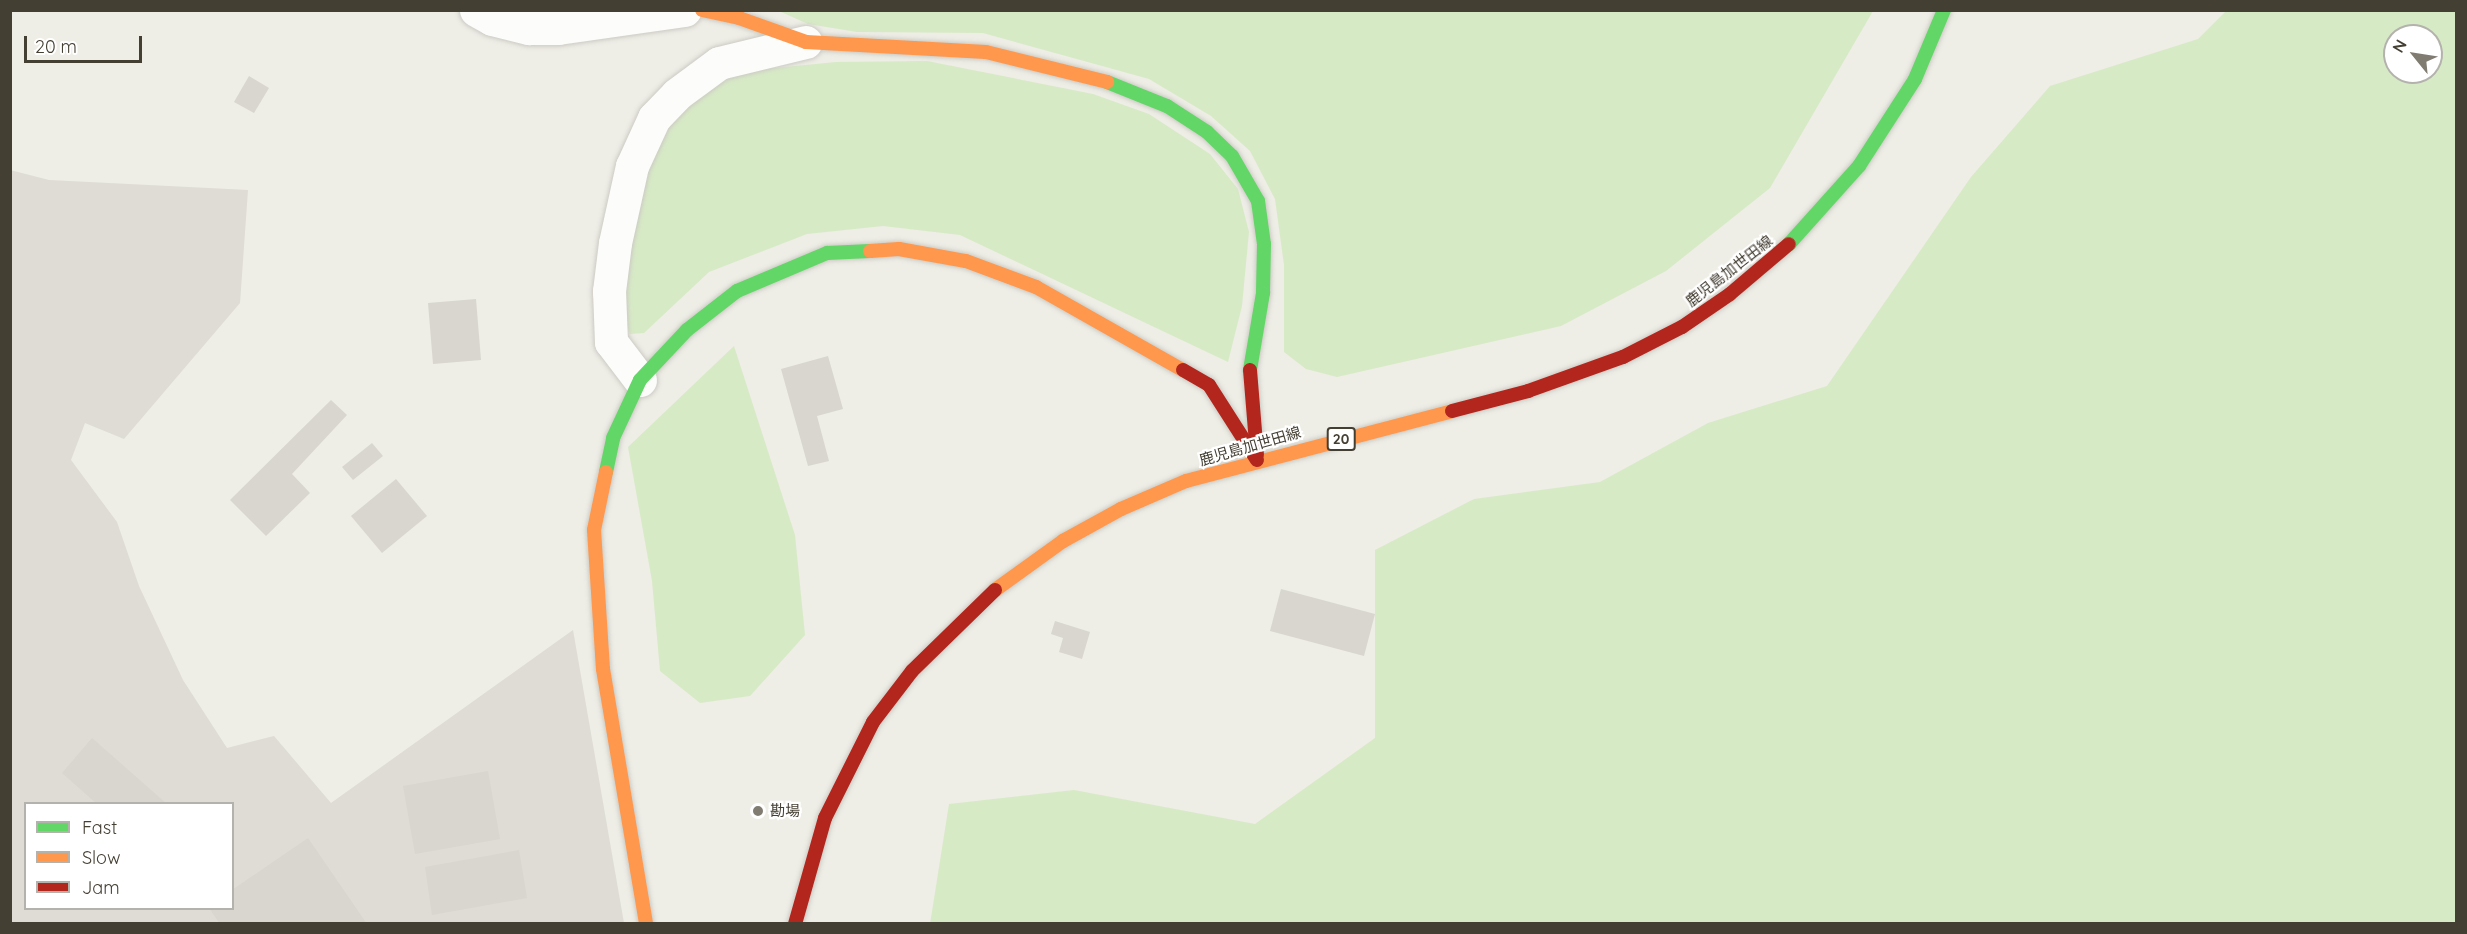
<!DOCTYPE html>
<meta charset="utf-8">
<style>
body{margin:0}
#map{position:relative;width:2467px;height:934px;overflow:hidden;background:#eeede6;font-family:Quicksand,"Noto Sans JP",sans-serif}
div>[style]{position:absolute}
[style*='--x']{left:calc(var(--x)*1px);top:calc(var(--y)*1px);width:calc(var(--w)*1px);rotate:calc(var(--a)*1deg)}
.industrial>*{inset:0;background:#dedcd4}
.green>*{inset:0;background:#d7eac6}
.building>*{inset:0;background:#d8d6cf}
.roads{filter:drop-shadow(0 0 2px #cccbc4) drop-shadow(0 0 2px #cccbc4)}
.street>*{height:33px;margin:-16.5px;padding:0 16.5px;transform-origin:16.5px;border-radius:16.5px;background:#fcfcfb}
.fast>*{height:14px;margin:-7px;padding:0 7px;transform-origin:7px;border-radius:7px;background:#63d668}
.slow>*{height:14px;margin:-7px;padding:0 7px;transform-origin:7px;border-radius:7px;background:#ff974d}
.jam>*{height:14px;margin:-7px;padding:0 7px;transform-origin:7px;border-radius:7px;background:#b3261e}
.dots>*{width:16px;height:16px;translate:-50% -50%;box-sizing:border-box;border:3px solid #fff;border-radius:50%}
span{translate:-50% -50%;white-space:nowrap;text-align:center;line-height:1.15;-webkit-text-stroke:4.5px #fff;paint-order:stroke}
.shield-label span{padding:2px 4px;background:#fff;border:2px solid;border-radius:4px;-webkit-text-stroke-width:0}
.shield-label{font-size:14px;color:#443f33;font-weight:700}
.street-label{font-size:15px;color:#443f33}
.poi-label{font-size:15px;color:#443f33}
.left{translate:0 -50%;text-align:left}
.frame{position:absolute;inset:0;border:12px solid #443f33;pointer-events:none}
.legend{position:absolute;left:24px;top:802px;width:210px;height:108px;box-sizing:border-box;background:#fff;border:2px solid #b4b2ad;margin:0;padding:8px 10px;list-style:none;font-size:18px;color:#443f33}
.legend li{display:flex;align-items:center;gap:12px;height:30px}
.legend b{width:30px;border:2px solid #b4b2ad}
.north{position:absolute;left:2383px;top:24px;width:60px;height:60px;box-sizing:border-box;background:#fff;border:2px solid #b4b2ad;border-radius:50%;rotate:300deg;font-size:16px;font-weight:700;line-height:24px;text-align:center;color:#443f33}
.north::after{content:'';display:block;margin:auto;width:21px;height:27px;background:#807c72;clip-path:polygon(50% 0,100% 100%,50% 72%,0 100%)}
.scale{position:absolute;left:24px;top:36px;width:118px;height:27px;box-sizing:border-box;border:3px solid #443f33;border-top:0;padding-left:8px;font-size:18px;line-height:21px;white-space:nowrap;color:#443f33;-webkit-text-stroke:4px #fff;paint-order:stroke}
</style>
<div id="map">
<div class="industrial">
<div style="clip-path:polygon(evenodd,10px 170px,49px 180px,248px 190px,240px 303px,124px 439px,85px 423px,71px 460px,117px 522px,139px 586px,183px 680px,227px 748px,274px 736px,331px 803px,573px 630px,624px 923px,11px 923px,10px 170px,26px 804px,232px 804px,232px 908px,26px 908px,26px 804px)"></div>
</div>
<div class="green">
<div style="clip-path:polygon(779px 11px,1873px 11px,1770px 188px,1666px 271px,1561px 326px,1337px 377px,1306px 369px,1284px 352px,1284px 265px,1275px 199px,1250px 151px,1211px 116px,1149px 79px,983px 33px,857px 32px,808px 24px)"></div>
<div style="clip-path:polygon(evenodd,2226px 11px,2456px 11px,2456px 923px,930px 924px,949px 804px,1074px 790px,1255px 824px,1375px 738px,1375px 550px,1474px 499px,1600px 482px,1708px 423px,1827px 386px,1971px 177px,2050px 86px,2198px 39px,2226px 11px,2395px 36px,2431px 36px,2431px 72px,2395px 72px,2395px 36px)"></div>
<div style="clip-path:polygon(927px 61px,1093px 94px,1149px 114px,1210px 154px,1238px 189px,1249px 232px,1242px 306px,1228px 362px,960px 235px,883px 226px,807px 234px,709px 272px,644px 333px,630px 334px,621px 314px,627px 245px,648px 166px,681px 107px,717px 81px,755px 70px,836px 62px)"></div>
<div style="clip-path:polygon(734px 346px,795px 535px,805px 635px,750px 696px,700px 703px,660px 671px,652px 581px,628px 447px)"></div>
</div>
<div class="building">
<div style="clip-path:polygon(249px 76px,269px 88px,254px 113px,234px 102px)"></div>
<div style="clip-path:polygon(476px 299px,481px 360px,433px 364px,428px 303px)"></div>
<div style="clip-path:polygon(828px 356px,843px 409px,817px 416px,829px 461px,808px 466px,781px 369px)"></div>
<div style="clip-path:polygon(331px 400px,347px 415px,292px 474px,310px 493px,266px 536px,230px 500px)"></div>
<div style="clip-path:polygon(372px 443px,383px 456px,353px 480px,342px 467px)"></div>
<div style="clip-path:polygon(396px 479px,427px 516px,382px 553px,351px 516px)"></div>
<div style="clip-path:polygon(1281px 589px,1375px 614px,1364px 656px,1270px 631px)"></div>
<div style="clip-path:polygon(1055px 621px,1090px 632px,1082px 659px,1059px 652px,1063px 638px,1051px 634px)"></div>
<div style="clip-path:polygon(92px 738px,167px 804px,97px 804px,62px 773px)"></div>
<div style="clip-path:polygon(488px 771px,500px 839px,415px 854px,403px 786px)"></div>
<div style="clip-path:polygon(308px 838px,367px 924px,220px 924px,209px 908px,232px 908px,232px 890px)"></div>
<div style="clip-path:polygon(519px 850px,527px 898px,432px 915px,425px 867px)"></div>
</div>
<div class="roads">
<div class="street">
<div style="--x:476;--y:10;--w:18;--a:29"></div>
<div style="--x:492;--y:19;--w:38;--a:14"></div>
<div style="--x:529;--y:28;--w:29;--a:0"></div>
<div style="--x:558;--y:28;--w:128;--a:-8.1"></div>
<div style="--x:640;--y:380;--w:48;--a:-127.3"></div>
<div style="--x:611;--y:342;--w:51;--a:-92.2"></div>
<div style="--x:609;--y:291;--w:48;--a:-82.9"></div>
<div style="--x:615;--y:243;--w:79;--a:-77.6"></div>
<div style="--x:632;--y:166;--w:53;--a:-65.4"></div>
<div style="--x:654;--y:118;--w:33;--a:-46"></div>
<div style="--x:677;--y:94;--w:52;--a:-36.4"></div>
<div style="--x:719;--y:63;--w:89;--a:-13.6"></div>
</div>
<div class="fast">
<div style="--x:1107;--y:82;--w:65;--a:21.8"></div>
<div style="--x:1167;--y:106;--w:48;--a:33"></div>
<div style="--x:1207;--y:132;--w:35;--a:44"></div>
<div style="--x:1232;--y:156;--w:52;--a:60"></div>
<div style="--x:1258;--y:201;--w:43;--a:82.1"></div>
<div style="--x:1264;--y:244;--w:49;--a:91.2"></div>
<div style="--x:1263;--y:293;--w:78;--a:99.6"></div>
<div style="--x:1789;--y:244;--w:105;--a:-48.1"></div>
<div style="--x:1859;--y:166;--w:103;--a:-57.2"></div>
<div style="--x:1915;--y:79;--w:75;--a:-67.2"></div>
<div style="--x:606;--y:472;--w:35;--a:-78"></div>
<div style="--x:613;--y:438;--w:64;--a:-65"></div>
<div style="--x:640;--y:380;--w:69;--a:-46.8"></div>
<div style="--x:687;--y:330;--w:63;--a:-38"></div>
<div style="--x:737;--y:291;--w:98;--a:-22.9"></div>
<div style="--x:827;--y:253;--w:43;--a:-2.7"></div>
</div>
<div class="slow">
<div style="--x:702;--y:10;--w:38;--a:12"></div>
<div style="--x:739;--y:18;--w:71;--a:19.7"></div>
<div style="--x:806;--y:42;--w:180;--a:3.2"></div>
<div style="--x:986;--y:52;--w:125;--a:13.9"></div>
<div style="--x:870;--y:251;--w:29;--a:-4"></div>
<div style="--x:899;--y:249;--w:68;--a:10.2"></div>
<div style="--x:966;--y:261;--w:75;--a:20.4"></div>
<div style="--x:1036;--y:287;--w:169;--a:29.5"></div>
<div style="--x:606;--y:472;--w:59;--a:101.7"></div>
<div style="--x:594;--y:530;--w:139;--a:86.3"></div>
<div style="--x:603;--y:669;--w:259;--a:80.4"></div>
<div style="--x:995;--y:590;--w:84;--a:-35.8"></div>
<div style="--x:1063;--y:541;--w:66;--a:-28.9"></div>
<div style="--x:1121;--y:509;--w:71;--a:-23.3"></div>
<div style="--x:1186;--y:481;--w:275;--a:-14.7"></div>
</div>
<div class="jam">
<div style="--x:1183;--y:370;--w:30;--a:30"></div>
<div style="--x:1209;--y:385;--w:89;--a:57.4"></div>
<div style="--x:1250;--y:370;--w:85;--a:85.3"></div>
<div style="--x:1452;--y:411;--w:79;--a:-14.7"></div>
<div style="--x:1528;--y:391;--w:101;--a:-19.7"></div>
<div style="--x:1623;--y:357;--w:66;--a:-27"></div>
<div style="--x:1682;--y:327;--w:58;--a:-34.5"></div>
<div style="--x:1730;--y:294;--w:77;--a:-40.3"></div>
<div style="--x:795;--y:924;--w:110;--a:-74.2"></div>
<div style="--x:825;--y:818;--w:107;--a:-63.4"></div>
<div style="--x:873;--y:722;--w:64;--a:-52.6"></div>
<div style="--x:912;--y:671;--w:116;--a:-44.3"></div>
</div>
</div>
<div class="dots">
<div style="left:758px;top:811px;background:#807c72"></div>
</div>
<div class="shield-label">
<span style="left:1341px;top:439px">20</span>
</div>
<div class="street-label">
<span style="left:1729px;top:271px;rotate:-38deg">鹿児島加世田線</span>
<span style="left:1250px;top:446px;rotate:-16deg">鹿児島加世田線</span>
</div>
<div class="poi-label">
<span class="left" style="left:770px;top:811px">勘場</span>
</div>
<div class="frame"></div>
<ul class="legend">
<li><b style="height:8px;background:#63d668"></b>Fast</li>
<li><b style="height:8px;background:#ff974d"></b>Slow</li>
<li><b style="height:8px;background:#b3261e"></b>Jam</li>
</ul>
<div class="north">N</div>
<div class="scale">20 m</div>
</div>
